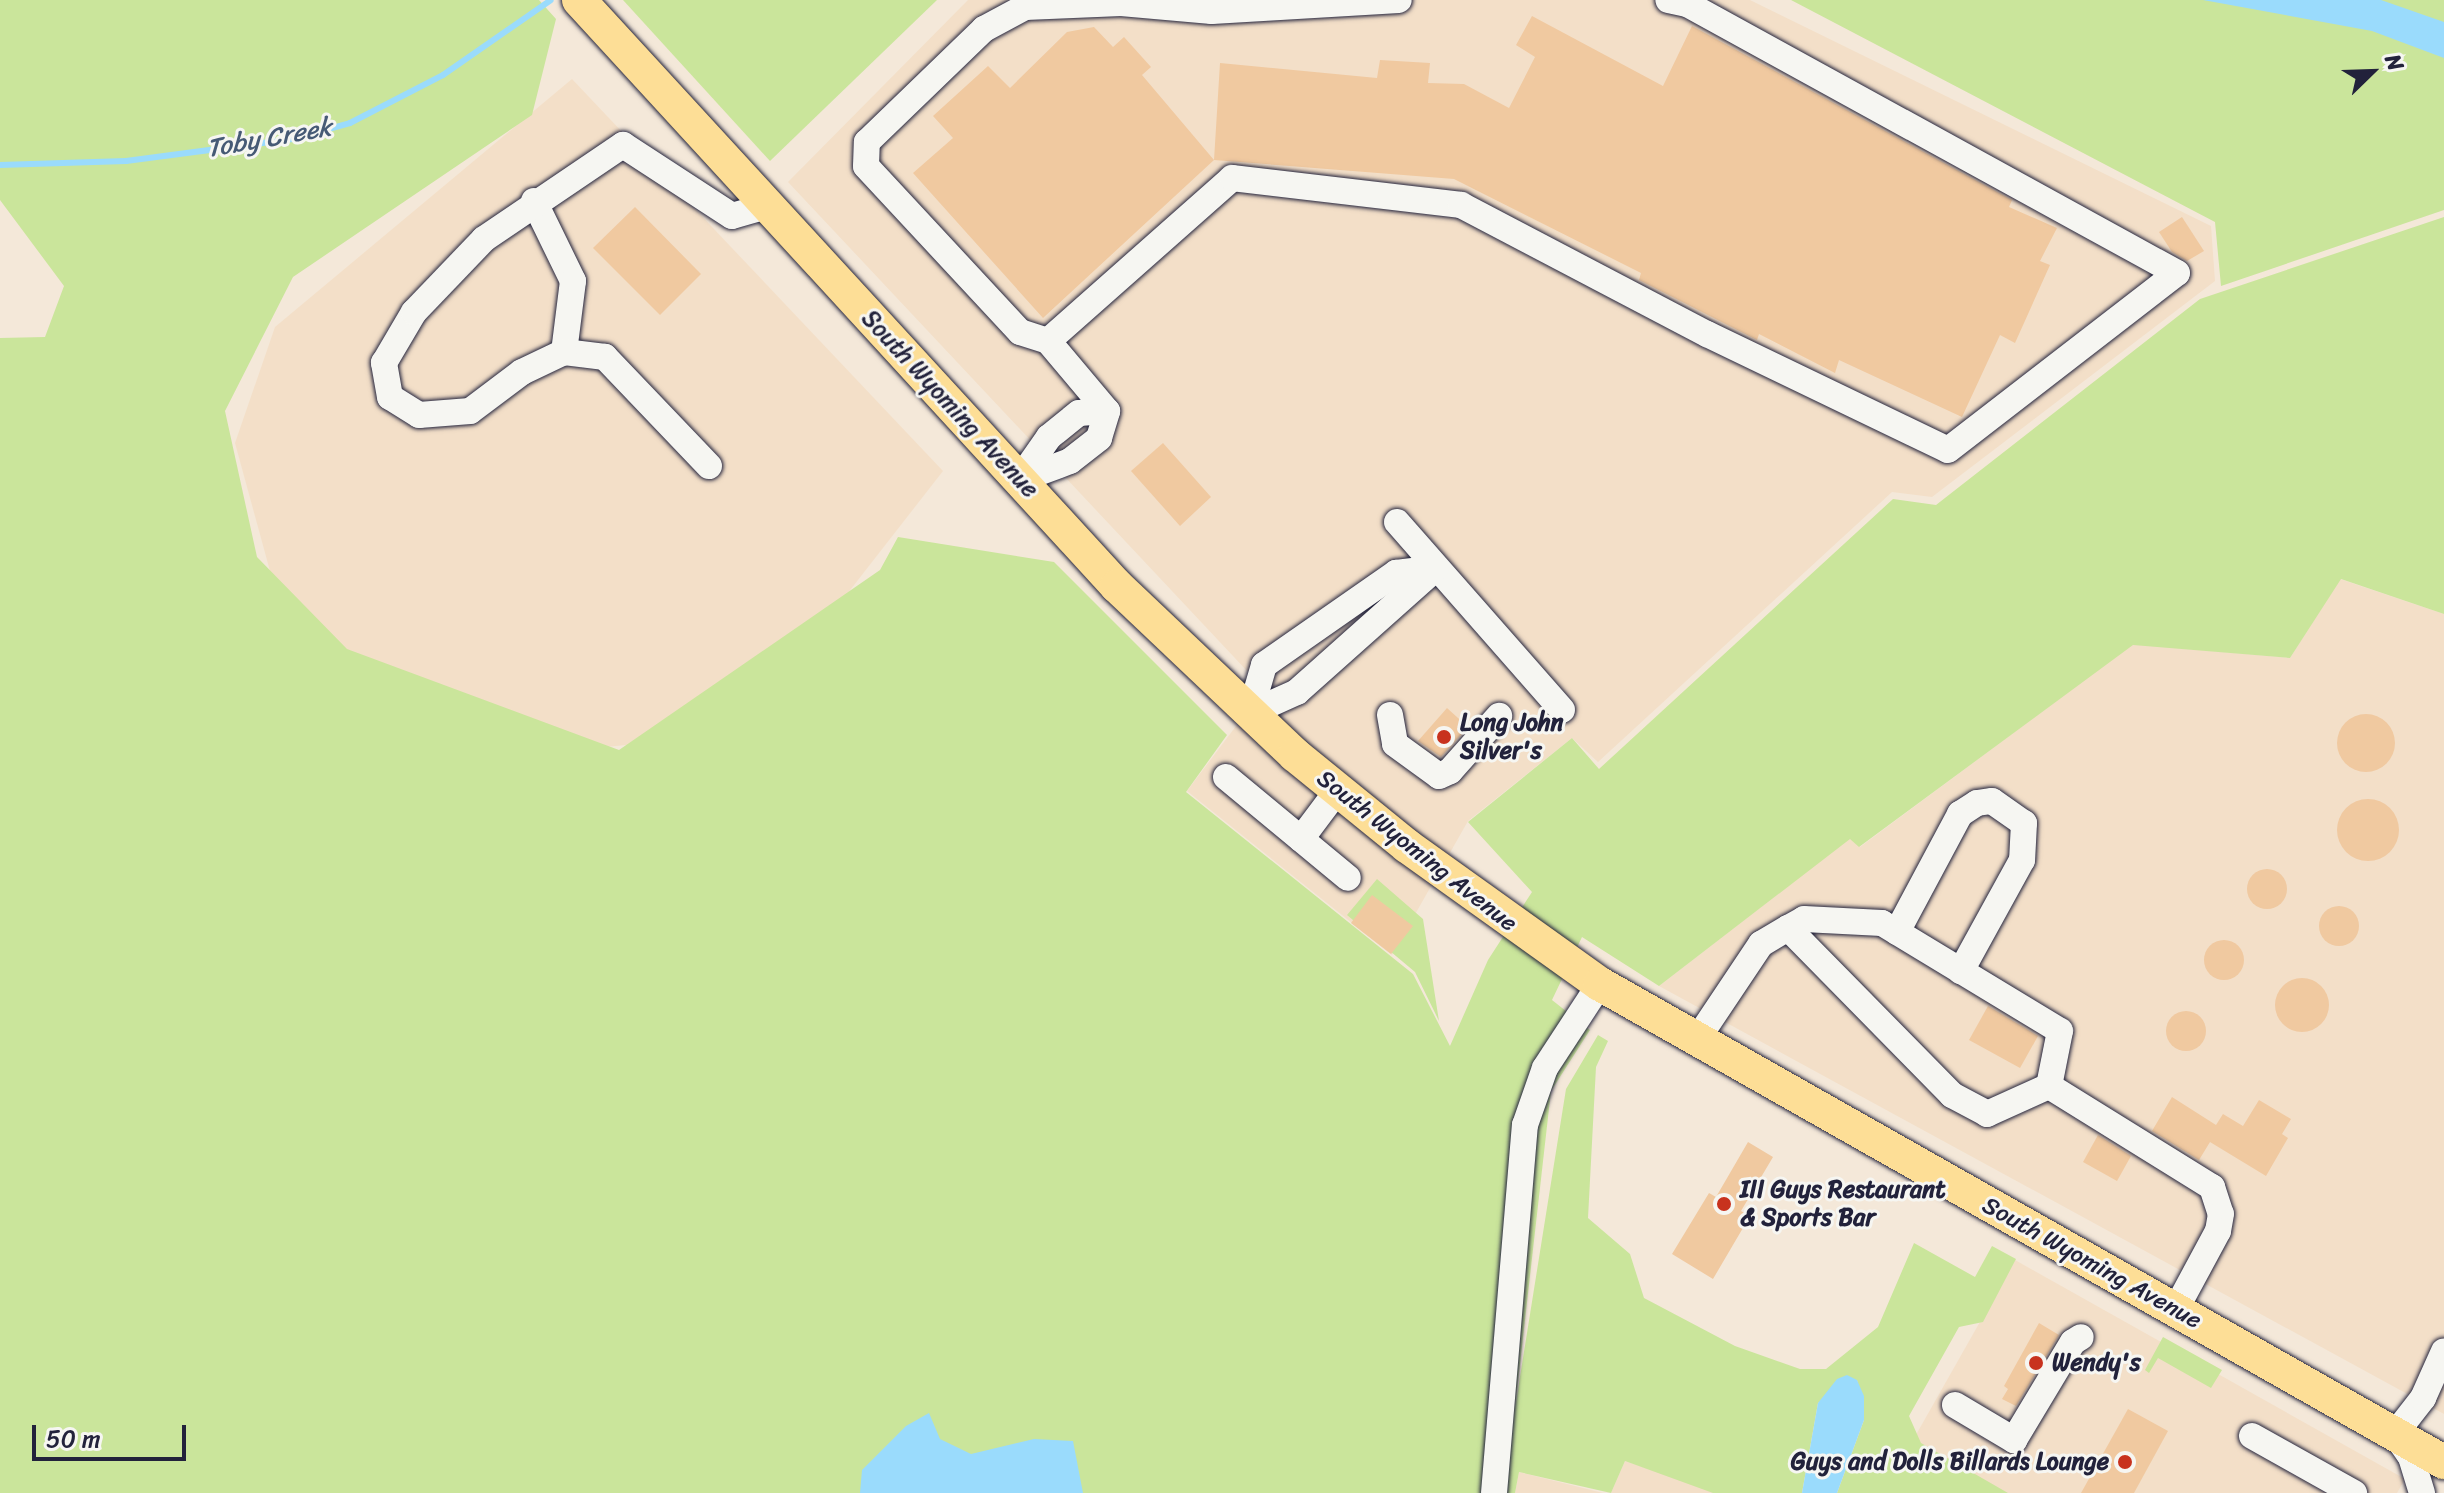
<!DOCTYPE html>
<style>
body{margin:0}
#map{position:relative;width:2444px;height:1493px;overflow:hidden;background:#f4e8d9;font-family:Sriracha,sans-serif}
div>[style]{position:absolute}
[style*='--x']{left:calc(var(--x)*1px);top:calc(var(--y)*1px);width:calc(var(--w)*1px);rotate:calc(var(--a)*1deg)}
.built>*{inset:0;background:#f3dfc8}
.green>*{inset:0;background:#cae59b}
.water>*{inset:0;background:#9adbfc}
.stream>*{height:6px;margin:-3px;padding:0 3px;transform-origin:3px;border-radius:3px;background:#9adbfc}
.building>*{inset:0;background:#f0c9a0}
.round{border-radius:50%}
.roads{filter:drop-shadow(0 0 2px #22223b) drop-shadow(0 0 2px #22223b)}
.minor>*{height:26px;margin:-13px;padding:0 13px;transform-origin:13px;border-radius:13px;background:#f6f6f2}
.major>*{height:34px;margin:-17px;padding:0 17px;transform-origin:17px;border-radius:17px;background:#fdde96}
.dots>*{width:22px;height:22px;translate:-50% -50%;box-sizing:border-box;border:4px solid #f6f6f2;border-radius:50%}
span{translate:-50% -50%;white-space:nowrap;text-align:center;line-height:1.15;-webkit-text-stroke:6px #f6f6f2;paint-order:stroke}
.street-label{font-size:24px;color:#22223b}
.poi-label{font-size:24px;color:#22223b;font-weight:700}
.left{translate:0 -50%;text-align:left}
.right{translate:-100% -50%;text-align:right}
.water-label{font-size:26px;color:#465a75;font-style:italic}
.north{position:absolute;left:2332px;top:32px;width:80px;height:80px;-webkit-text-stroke:6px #f6f6f2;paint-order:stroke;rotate:67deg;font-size:22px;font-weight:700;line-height:32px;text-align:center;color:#22223b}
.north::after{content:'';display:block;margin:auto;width:28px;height:36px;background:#22223b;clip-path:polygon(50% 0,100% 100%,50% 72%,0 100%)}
.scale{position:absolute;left:32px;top:1425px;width:154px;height:36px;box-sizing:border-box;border:4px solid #22223b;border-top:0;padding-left:10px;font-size:24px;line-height:28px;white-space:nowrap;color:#22223b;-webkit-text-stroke:6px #f6f6f2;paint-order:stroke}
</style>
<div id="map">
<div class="built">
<div style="clip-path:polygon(968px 0,1750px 0,2211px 226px,2215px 281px,1932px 497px,1892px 492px,1598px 762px,1572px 738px,1468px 821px,1392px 955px,1187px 791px,1264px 689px,788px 182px)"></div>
<div style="clip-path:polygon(572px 79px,943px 471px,826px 621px,647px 743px,522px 755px,300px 681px,235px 443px,275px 327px)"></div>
<div style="clip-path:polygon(2340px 579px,2444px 614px,2444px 1414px,1659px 986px,1850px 838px,1860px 847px,2133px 644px,2290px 658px)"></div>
<div style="clip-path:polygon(2015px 1260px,2405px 1479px,2397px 1493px,1968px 1493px,1904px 1456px)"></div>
<div style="clip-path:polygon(1625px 1461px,1714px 1491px,1713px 1493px,1611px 1493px)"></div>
<div style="clip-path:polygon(1519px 1472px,1603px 1493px,1515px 1493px)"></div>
</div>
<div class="green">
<div style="clip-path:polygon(0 0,539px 0,556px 19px,532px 115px,293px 277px,225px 411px,257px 557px,347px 649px,619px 750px,880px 570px,898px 537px,1054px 562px,1227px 735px,1186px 792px,1413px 974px,1450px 1046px,1488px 960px,1532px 892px,1468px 822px,1572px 738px,1599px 769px,1893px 499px,1936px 505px,2200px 299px,2444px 217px,2444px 614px,2341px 579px,2290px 658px,2133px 645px,1859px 847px,1850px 839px,1659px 986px,1582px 937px,1552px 1000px,1590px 1030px,1551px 1091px,1515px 1408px,1566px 1089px,1598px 1035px,1608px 1041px,1596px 1067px,1588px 1218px,1630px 1254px,1644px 1298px,1735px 1346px,1800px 1369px,1826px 1369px,1878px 1327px,1914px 1243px,1975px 1277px,1992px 1246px,2016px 1259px,1983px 1322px,1959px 1327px,1909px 1416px,1921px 1443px,2008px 1493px,1837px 1493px,1864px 1420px,1857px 1380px,1818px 1403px,1802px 1493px,1713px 1493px,1625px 1461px,1611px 1493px,1519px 1472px,1515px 1493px,0 1493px,0 338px,45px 337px,64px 286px,0 200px)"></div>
<div style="clip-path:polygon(623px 0,937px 0,770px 161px)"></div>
<div style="clip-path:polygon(1791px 0,2444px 0,2444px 210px,2221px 286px,2215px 222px)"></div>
<div style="clip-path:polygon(1377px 879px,1423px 919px,1439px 1021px,1415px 972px,1347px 915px)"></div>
<div style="clip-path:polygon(2163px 1337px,2222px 1370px,2211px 1388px,2158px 1358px,2149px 1373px,2145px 1370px)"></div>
</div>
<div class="water">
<div style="clip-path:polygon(2203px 0,2381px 0,2444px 22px,2444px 58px,2372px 31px)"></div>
<div style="clip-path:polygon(1847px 1375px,1857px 1380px,1864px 1396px,1864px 1420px,1837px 1493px,1802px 1493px,1818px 1403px,1837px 1379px)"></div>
<div style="clip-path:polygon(929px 1413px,940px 1439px,971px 1454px,1034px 1439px,1073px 1441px,1083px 1493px,860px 1493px,862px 1470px,906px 1426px)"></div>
</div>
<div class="stream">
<div style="--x:0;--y:165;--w:126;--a:-1.8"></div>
<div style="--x:126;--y:161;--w:168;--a:-7.5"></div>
<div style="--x:293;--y:139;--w:59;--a:-15.7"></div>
<div style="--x:350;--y:123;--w:105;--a:-27.3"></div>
<div style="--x:443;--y:75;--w:131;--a:-34.8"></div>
</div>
<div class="building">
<div style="clip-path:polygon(1532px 16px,1663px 86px,1692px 26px,2012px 200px,2009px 207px,2057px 228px,2040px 261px,2050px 265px,2015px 343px,2000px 335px,1962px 417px,1839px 360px,1835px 373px,1759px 334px,1757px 340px,1639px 280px,1641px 273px,1454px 179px,1214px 160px,1220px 63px,1377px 78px,1380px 60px,1430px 63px,1428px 83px,1464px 84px,1509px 108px,1535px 57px,1516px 45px)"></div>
<div style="clip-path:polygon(1094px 27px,1113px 47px,1124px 37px,1151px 67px,1142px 75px,1214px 160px,1043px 318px,913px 173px,953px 138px,933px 116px,988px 66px,1010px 88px,1067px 32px)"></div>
<div style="clip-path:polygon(635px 207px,701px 274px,660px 315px,593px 248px)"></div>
<div style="clip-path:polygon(2182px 217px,2204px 251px,2187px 261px,2172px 252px,2159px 232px)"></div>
<div style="clip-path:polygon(1163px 443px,1211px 497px,1180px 526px,1131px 471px)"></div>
<div style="clip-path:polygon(1447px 708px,1468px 727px,1441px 757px,1418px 741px)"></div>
<div class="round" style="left:2337px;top:714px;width:58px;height:58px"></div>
<div class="round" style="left:2337px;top:799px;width:62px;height:62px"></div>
<div class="round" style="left:2247px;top:869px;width:40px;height:40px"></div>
<div style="clip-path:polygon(1372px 895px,1413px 926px,1391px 954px,1351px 923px)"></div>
<div class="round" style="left:2319px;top:906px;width:40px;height:40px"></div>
<div class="round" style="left:2204px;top:940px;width:40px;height:40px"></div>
<div class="round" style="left:2275px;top:978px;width:54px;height:54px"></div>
<div style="clip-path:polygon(1988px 1006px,2038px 1036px,2020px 1068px,1969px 1040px)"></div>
<div class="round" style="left:2166px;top:1011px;width:40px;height:40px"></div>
<div style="clip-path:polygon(2172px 1097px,2216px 1125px,2223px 1114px,2243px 1126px,2259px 1100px,2291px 1119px,2282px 1134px,2288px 1138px,2266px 1176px,2210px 1142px,2199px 1160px,2152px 1131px)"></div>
<div style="clip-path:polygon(2098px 1135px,2131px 1156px,2117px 1181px,2083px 1162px)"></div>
<div style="clip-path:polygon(1748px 1142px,1773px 1157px,1741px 1211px,1750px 1216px,1713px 1279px,1672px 1254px,1709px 1193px,1716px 1197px)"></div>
<div style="clip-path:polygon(2039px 1323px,2059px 1335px,2016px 1406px,2002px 1399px,2008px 1389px,2004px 1386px)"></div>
<div style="clip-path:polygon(2128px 1409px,2168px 1431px,2134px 1493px,2081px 1493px)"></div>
</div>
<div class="roads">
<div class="minor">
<div style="--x:534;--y:201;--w:89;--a:64"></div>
<div style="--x:573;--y:281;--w:72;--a:97.2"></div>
<div style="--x:1048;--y:341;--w:246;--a:-41.5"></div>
<div style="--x:1232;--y:178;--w:231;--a:6.7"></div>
<div style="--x:1461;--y:205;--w:278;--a:27.7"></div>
<div style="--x:1707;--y:334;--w:267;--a:25.7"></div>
<div style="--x:1948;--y:450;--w:289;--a:-37.7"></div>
<div style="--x:2177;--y:273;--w:559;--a:-151.23"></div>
<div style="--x:1687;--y:4;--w:19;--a:-168"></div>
<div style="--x:1107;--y:411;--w:92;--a:-130.1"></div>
<div style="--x:1048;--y:341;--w:29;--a:-162"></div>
<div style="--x:1020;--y:332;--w:226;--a:-132.9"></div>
<div style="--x:866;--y:166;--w:24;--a:-88"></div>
<div style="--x:867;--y:142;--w:163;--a:-44"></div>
<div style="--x:984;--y:29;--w:47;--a:-28.2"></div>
<div style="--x:1025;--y:7;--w:96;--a:-2.4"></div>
<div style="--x:1121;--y:3;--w:91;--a:5"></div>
<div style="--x:1212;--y:11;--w:187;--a:-3.4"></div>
<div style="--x:709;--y:466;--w:151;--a:-133.7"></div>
<div style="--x:605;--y:357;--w:41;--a:-173"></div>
<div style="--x:564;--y:352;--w:47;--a:154.5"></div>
<div style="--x:522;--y:372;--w:65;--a:143.1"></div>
<div style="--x:470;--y:411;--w:51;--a:175.5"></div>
<div style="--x:419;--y:415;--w:34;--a:-148"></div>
<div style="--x:390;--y:397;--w:35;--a:-100"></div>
<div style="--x:384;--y:363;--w:59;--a:-59.5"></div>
<div style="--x:414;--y:312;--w:101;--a:-46.2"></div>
<div style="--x:484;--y:239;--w:168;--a:-34.1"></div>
<div style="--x:623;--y:145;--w:130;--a:33.1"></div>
<div style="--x:732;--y:216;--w:37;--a:-16"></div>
<div style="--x:1019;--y:480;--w:52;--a:-55.1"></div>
<div style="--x:1049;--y:437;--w:38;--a:-39"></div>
<div style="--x:1079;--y:413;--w:28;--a:-4"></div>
<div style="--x:1019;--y:480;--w:54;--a:-20.4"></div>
<div style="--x:1070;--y:461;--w:37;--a:-38"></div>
<div style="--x:1099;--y:438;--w:28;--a:-73"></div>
<div style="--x:1397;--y:522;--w:250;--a:48.7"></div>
<div style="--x:1436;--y:568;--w:186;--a:138.3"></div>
<div style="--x:1297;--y:692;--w:51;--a:155.9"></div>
<div style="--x:1250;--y:713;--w:50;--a:-73.7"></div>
<div style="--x:1264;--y:665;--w:161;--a:-34.9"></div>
<div style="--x:1396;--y:573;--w:40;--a:-7.1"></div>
<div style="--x:1390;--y:715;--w:29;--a:80"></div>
<div style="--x:1395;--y:744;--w:54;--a:36"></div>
<div style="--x:1439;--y:776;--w:12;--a:-24"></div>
<div style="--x:1450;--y:771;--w:74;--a:-48.3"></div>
<div style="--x:1226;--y:777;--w:158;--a:39.6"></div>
<div style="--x:1301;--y:839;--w:60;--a:-53.1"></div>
<div style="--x:1788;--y:928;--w:18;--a:-29"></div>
<div style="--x:1804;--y:919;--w:78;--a:2.9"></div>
<div style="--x:1882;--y:923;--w:208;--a:31.2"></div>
<div style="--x:2060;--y:1031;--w:56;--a:101.3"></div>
<div style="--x:1897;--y:932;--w:134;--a:-61.9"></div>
<div style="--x:1960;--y:814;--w:20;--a:-33"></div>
<div style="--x:1977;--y:803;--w:15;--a:-8"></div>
<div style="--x:1992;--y:801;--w:39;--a:35"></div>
<div style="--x:2024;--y:823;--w:37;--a:93"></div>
<div style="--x:2022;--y:860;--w:127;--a:118.8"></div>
<div style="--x:1696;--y:1041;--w:117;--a:-56.2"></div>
<div style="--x:1761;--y:944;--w:31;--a:-31"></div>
<div style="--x:1788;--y:928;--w:234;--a:45.5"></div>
<div style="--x:1952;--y:1095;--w:40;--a:28"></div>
<div style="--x:1987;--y:1114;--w:68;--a:-24.3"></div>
<div style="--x:2049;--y:1086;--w:192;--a:31.8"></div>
<div style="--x:2212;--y:1187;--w:28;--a:72"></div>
<div style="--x:2221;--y:1214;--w:17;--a:100"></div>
<div style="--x:2218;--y:1231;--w:89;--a:118.3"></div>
<div style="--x:1955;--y:1405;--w:69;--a:30.7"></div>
<div style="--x:2014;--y:1440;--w:114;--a:-59"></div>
<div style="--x:2073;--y:1342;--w:9;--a:-32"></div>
<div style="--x:2252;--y:1436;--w:117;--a:29.2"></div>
<div style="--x:1494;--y:1493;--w:369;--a:-85.2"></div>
<div style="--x:1525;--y:1125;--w:60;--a:-70.7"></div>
<div style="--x:1545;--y:1068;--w:100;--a:-56.8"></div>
<div style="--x:2422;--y:1493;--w:38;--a:-107"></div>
<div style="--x:2411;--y:1457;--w:28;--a:-125"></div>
<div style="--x:2395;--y:1434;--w:46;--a:-52.1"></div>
<div style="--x:2423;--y:1398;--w:51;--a:-65.9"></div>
</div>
<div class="major">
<div style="--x:579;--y:0;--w:796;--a:47.45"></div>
<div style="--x:1117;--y:586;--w:245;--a:43.5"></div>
<div style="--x:1295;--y:755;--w:144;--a:39.1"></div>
<div style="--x:1407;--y:846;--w:237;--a:35.6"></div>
<div style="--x:1600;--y:984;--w:970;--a:29.53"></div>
</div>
</div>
<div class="dots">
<div style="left:1444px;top:737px;background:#c8321e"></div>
<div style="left:1724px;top:1204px;background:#c8321e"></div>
<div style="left:2036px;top:1363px;background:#c8321e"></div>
<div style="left:2125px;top:1462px;background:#c8321e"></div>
</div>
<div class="street-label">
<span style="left:950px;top:404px;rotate:47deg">South Wyoming Avenue</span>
<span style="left:1417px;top:851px;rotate:38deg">South Wyoming Avenue</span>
<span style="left:2092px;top:1263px;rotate:29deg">South Wyoming Avenue</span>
</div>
<div class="poi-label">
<span class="left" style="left:1460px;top:737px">Long John<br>Silver's</span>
<span class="left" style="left:1740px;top:1204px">III Guys Restaurant<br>&amp; Sports Bar</span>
<span class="left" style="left:2052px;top:1363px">Wendy's</span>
<span class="right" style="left:2109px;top:1462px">Guys and Dolls Billards Lounge</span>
</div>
<div class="water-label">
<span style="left:269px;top:138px;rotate:-10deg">Toby Creek</span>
</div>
<div class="north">N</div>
<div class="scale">50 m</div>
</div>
